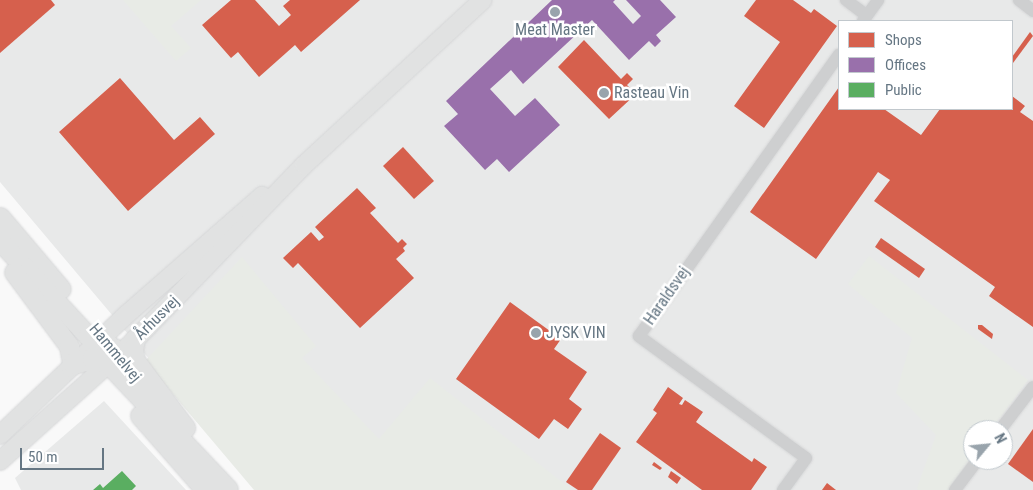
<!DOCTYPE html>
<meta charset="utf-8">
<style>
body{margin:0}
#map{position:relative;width:1033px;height:490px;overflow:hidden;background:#f9f9f9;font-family:"Roboto Condensed",sans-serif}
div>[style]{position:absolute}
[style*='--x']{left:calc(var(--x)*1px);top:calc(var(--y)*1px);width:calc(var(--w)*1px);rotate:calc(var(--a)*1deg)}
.built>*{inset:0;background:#e8e9e9}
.green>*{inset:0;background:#e8ebe6}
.shops>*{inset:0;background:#d6604d}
.offices>*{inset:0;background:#9970ab}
.public>*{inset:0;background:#5aae61}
.roads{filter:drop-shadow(0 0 1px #d5d6d7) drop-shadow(0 0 1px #d5d6d7)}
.minor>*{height:12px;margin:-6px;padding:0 6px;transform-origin:6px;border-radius:6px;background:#cecfd0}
.secondary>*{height:18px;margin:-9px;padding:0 9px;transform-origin:9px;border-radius:9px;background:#e1e2e2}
.primary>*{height:19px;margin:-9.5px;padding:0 9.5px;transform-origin:9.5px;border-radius:9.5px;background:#e1e2e2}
.trunk>*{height:20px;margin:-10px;padding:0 10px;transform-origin:10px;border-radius:10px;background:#e1e2e2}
.dots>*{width:14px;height:14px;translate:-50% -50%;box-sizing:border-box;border:2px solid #fff;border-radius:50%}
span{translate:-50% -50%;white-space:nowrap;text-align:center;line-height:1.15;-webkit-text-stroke:5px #fff;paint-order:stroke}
.poi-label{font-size:16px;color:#657683}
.left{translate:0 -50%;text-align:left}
.street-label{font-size:16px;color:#657683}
.legend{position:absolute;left:838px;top:20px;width:175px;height:90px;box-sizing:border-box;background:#fff;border:1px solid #c1c8cd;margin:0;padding:6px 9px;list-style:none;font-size:15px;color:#657683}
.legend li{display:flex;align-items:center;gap:10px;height:25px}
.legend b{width:25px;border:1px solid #c1c8cd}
.north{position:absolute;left:963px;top:420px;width:50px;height:50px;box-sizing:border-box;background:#fff;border:1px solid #c1c8cd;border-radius:50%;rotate:62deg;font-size:14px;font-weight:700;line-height:20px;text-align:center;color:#657683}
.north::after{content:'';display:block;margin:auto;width:18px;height:22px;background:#99a4ac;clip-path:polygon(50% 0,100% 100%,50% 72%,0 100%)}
.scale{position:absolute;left:20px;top:448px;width:84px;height:22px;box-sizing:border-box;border:2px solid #657683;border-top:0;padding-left:6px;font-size:15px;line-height:18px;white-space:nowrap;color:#657683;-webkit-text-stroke:4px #fff;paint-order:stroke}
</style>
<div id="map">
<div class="built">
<div style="clip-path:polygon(evenodd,0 0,1033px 0,1033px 490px,263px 490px,150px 360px,0 182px,0 0,839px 21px,1012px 21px,1012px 109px,839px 109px,839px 21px,0 0,973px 430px,1003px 430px,1003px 460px,973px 460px,973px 430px)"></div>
<div style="clip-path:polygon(104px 401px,186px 490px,21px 490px,15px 478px)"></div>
</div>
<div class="green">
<div style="clip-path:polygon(123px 0,201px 0,171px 26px,191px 48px,176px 61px)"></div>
<div style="clip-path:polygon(869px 256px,1028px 380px,991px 430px,973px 430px,973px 455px,948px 490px,918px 490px,917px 488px,936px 435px,896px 393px,912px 338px,848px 284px)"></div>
<div style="clip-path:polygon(242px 257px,316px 346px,302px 358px,379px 439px,430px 378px,572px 490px,254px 490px,145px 361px)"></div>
</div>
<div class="shops">
<div style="clip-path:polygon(0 0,51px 0,55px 5px,0 53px)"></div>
<div style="clip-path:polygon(231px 0,255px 0,279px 26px,291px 15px,283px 6px,290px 0,360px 0,301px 52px,295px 45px,259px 77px,238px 52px,231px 58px,202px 25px)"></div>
<div style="clip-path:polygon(756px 0,793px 0,811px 13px,814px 9px,837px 26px,764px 128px,734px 106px,780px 42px,744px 16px)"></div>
<div style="clip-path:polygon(1030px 32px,1033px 36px,1013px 63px,1012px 57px)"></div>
<div style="clip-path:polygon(584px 40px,621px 79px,627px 73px,633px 79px,627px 85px,636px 94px,609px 119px,558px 67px)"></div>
<div style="clip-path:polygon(120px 78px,174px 140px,200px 117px,215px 134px,128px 211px,59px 132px)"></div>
<div style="clip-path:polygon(839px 87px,839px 109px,884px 109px,921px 135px,940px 109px,1012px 109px,1012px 96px,1025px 106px,1020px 112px,1033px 121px,1033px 327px,989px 296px,995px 287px,874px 201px,890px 180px,878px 172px,816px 259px,750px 212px)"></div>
<div style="clip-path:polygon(403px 147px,434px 181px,414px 199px,383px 166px)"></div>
<div style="clip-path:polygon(357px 188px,376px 208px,370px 213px,398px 243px,402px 239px,407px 244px,403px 248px,405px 251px,396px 259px,414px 278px,360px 328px,298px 263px,293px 268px,283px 258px,311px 232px,319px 241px,324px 237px,315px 227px)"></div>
<div style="clip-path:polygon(881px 238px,925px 269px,919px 278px,875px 247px)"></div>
<div style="clip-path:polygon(510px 302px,561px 339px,554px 349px,587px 372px,569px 399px,582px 409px,568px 429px,554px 419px,539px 439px,456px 379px)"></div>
<div style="clip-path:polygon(978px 325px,982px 325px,993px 334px,992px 339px,978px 329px)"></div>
<div style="clip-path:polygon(668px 387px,683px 398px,679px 404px,682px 405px,685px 400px,703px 412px,696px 422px,752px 462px,754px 458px,767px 467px,751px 490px,702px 490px,636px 442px,657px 413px,653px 410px)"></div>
<div style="clip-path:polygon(1033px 429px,1033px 482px,1008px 464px)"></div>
<div style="clip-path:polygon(600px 433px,621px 448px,592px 490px,578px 490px,566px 482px)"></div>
<div style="clip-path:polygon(654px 462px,662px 468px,660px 470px,652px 465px)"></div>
<div style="clip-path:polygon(671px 471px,681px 478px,677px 484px,668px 477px)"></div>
<div style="clip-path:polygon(827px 483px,836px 490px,822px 490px)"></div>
</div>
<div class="offices">
<div style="clip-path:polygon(552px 0,615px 0,613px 2px,633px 24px,641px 16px,626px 0,660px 0,676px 17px,656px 35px,661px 41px,655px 47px,649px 41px,629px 60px,592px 20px,523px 84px,511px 70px,490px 89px,515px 116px,535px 98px,560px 125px,509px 172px,497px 159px,485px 170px,444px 126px,458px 114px,446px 101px)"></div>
</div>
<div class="public">
<div style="clip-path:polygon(122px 471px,136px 486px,132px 490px,93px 490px,100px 484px,103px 488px)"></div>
</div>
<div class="roads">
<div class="minor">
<div style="--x:846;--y:0;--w:26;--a:37"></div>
<div style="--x:1019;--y:0;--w:18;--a:38"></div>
<div style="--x:863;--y:21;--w:26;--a:-54"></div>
<div style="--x:1000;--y:430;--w:54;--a:-52.5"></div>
<div style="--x:783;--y:490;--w:39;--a:-54"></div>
<div style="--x:806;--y:458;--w:207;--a:-143.9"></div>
<div style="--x:639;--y:336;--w:345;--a:-54.6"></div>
<div style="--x:955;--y:490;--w:38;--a:-53"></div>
</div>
<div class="secondary">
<div style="--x:0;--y:435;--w:174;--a:-43.6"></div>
<div style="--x:126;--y:315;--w:181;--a:-41.2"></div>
<div style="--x:0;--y:461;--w:181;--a:-41.9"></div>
<div style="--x:135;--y:340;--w:243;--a:-46"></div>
<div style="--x:304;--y:165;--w:243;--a:-42.7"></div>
</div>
<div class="primary">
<div style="--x:0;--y:217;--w:94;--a:49.7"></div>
<div style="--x:0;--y:241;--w:129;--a:47.2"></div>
<div style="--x:88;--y:336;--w:19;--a:35"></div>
<div style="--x:104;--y:347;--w:10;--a:6"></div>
<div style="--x:14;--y:272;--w:92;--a:53.4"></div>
<div style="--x:69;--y:346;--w:17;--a:80"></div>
<div style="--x:72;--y:363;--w:4;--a:117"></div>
</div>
<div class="trunk">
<div style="--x:102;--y:337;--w:45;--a:50.4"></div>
<div style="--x:135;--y:340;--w:10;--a:101"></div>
<div style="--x:133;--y:350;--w:11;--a:80"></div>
<div style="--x:135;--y:361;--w:84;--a:53.3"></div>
<div style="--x:74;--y:364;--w:20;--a:-15"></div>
<div style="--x:93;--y:359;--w:17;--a:17"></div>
<div style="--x:109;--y:364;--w:173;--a:46.6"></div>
<div style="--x:141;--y:416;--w:98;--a:48.7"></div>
</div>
</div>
<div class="dots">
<div style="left:555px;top:12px;background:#99a4ac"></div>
<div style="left:604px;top:93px;background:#99a4ac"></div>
<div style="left:536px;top:333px;background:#99a4ac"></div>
</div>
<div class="poi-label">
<span style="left:555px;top:30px">Meat Master</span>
<span class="left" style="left:614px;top:93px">Rasteau Vin</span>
<span class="left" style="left:546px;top:333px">JYSK VIN</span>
</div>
<div class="street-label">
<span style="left:667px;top:296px;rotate:-55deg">Haraldsvej</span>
<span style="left:157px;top:318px;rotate:-45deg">Århusvej</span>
<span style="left:115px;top:353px;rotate:50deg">Hammelvej</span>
</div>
<ul class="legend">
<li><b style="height:14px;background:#d6604d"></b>Shops</li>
<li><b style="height:14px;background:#9970ab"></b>Offices</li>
<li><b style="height:14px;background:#5aae61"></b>Public</li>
</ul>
<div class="north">N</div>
<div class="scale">50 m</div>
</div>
